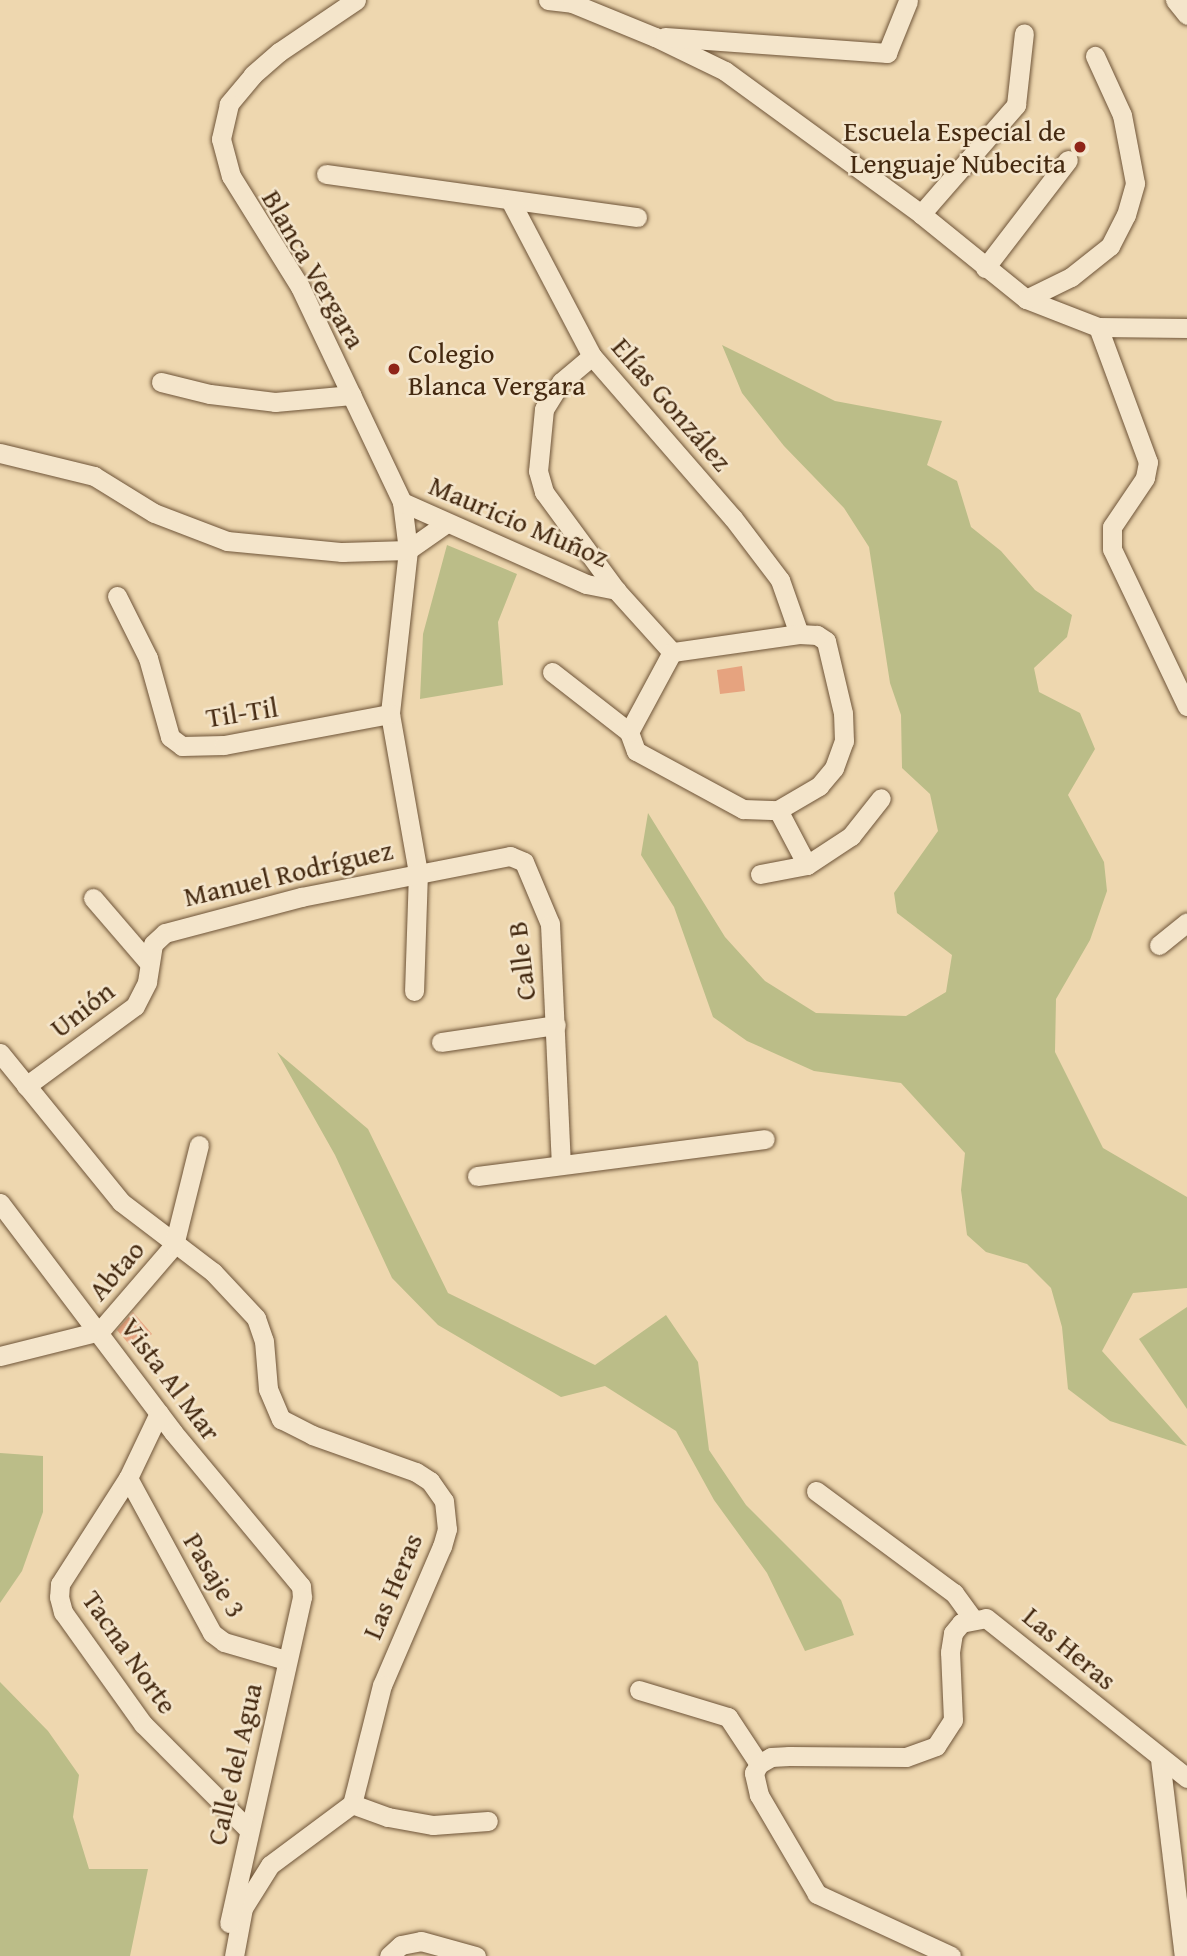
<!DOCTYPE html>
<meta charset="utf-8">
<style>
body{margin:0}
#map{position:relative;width:1187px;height:1956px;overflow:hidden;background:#eed7af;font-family:"Gentium Book Plus",serif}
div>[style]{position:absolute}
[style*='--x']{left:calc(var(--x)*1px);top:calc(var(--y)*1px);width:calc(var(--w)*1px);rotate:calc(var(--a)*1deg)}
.green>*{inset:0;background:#bbbd88}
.building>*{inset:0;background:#e6a37f}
.roads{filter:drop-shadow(0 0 2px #6e5438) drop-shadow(0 0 2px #6e5438)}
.minor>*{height:19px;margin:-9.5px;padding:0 9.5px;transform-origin:9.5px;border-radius:9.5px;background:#f4e5cb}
.dots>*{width:19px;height:19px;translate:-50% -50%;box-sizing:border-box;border:4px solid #f4e5cb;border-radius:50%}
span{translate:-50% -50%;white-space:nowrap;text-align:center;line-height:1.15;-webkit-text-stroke:5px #f4e5cb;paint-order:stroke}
.poi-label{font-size:28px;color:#442910}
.right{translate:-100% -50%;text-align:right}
.left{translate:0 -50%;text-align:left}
.street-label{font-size:28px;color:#442910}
</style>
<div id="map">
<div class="green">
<div style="clip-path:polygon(722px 345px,835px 401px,942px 421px,927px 465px,957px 481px,971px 527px,1001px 551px,1035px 590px,1072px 615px,1067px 637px,1034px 668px,1039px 692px,1080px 713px,1095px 749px,1068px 795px,1104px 862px,1107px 891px,1090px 940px,1056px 999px,1055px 1052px,1103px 1148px,1187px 1197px,1187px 1288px,1133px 1293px,1102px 1351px,1187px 1446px,1110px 1421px,1068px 1389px,1062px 1327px,1051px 1288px,1027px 1264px,986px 1252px,967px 1235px,961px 1190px,965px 1153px,901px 1083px,814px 1071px,747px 1041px,713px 1017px,674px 907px,641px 855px,648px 813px,725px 937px,765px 981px,816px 1013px,906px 1016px,946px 992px,952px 955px,897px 913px,894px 893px,938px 831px,930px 794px,902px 768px,901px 715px,890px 683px,869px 547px,844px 508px,784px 446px,742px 393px)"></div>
<div style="clip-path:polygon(447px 545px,517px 574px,498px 622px,503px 685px,420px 699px,423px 634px)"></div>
<div style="clip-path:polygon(277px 1052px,368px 1129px,448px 1293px,595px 1365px,666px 1315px,698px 1362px,709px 1450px,746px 1505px,841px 1600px,854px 1635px,805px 1651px,767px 1573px,714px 1500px,676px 1431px,605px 1386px,561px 1397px,438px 1325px,392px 1278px,335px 1155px)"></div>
<div style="clip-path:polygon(1187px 1307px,1187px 1409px,1139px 1339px)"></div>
<div style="clip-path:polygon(0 1453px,43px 1456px,43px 1512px,22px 1571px,0 1603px)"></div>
<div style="clip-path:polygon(0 1682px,48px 1731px,79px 1775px,73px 1817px,89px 1869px,148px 1869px,130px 1956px,0 1956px)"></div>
</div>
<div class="building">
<div style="clip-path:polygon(742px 666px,745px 691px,720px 694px,717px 670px)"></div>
<div style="clip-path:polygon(133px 1312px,152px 1334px,133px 1349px,117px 1330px)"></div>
</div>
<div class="roads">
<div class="minor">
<div style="--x:356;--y:0;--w:93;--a:146"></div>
<div style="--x:279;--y:52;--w:35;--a:139"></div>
<div style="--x:253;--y:75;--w:38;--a:130"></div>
<div style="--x:229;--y:104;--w:36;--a:103"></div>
<div style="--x:221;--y:139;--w:38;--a:75"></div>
<div style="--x:231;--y:176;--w:131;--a:58.1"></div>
<div style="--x:300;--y:287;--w:238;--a:64.6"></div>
<div style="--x:402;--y:502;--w:48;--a:82.9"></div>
<div style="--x:408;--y:550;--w:165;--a:96.3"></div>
<div style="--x:390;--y:714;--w:160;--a:80"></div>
<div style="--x:418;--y:872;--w:119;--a:91.9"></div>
<div style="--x:548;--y:0;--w:24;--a:7"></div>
<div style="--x:572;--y:3;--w:90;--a:22.3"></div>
<div style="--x:655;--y:37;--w:78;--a:25.9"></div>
<div style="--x:725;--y:71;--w:243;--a:36.1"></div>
<div style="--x:921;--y:214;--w:135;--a:39"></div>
<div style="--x:1026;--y:299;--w:77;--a:21.3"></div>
<div style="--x:1098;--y:327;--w:89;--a:0.6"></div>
<div style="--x:1175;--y:0;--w:19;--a:51"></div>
<div style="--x:665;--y:37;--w:223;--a:4.1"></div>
<div style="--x:887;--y:53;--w:56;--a:-68"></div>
<div style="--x:326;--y:174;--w:314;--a:7.9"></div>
<div style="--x:511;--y:202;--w:174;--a:62.3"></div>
<div style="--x:592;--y:356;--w:215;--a:49"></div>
<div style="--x:733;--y:518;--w:78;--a:52.8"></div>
<div style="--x:780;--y:580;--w:57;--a:70.6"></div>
<div style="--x:921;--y:214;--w:145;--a:-48.9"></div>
<div style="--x:1016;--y:105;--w:72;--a:-83.7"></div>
<div style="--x:985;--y:268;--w:136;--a:-52.5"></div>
<div style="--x:1026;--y:299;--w:50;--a:-26.1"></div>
<div style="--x:1071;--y:277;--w:50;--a:-38.5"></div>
<div style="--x:1110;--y:246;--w:35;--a:-63"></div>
<div style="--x:1126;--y:215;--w:33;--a:-74"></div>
<div style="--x:1135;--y:183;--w:69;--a:-100.8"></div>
<div style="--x:1122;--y:115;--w:65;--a:-114.6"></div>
<div style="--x:1098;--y:327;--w:144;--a:69.7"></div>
<div style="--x:1148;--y:462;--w:16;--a:101"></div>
<div style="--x:1145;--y:478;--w:59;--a:124"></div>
<div style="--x:1112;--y:527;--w:22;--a:90"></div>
<div style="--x:1112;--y:549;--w:174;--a:64.5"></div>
<div style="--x:592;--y:356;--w:40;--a:140"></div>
<div style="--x:561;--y:382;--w:32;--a:122"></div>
<div style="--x:544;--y:409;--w:62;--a:95.5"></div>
<div style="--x:538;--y:471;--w:22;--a:74"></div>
<div style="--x:544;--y:492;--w:122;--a:53.7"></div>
<div style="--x:616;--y:590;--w:84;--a:47.9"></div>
<div style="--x:161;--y:382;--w:50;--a:13.8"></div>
<div style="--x:210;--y:394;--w:65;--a:7"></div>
<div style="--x:275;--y:402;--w:77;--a:-5.2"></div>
<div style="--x:0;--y:453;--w:97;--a:13.7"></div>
<div style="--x:94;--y:476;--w:70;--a:31.7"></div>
<div style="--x:154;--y:513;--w:78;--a:21"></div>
<div style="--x:227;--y:541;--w:116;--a:5.5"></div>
<div style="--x:342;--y:552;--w:66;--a:-1.7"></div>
<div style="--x:408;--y:550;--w:45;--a:-35.1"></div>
<div style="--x:402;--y:502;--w:201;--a:24"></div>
<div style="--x:586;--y:584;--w:31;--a:11"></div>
<div style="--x:117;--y:596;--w:69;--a:63.4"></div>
<div style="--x:148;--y:658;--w:82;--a:74.4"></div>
<div style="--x:170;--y:737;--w:15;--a:37"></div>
<div style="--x:182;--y:746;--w:42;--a:-1.4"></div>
<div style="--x:224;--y:745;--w:169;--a:-10.6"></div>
<div style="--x:552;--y:672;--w:98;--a:37.9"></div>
<div style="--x:629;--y:732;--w:20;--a:70"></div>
<div style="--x:636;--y:751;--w:122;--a:28.5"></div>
<div style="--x:743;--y:809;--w:35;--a:2"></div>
<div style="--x:778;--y:810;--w:48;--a:-30.3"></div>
<div style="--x:819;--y:786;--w:23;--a:-50"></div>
<div style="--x:834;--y:768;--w:29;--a:-70"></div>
<div style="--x:844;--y:741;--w:28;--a:-92"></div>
<div style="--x:843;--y:713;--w:74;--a:-103.3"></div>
<div style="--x:826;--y:641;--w:11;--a:-146"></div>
<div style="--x:817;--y:635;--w:18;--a:-177"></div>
<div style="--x:799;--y:634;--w:128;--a:171.9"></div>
<div style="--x:629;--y:732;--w:91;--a:-61.7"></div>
<div style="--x:778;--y:810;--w:62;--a:62.2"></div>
<div style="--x:760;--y:874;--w:48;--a:-10.8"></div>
<div style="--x:807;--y:865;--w:53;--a:-33.4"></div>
<div style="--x:851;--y:836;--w:48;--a:-51.7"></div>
<div style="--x:93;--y:898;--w:84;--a:49.3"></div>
<div style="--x:1159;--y:945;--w:36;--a:-39"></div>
<div style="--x:441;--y:1042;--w:116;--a:-8.4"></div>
<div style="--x:0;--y:1053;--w:192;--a:50.9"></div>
<div style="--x:121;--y:1202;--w:116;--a:37.3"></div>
<div style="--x:213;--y:1272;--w:63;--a:46.9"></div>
<div style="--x:256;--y:1318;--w:24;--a:71"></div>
<div style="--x:264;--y:1341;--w:48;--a:85.2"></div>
<div style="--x:268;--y:1389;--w:33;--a:67"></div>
<div style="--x:281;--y:1419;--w:35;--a:27"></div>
<div style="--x:312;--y:1435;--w:110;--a:19.6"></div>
<div style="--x:416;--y:1472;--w:17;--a:33"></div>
<div style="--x:430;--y:1481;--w:24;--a:55"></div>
<div style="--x:444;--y:1501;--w:28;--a:84"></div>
<div style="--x:447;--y:1529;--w:18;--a:106"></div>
<div style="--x:442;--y:1546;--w:151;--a:113.3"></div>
<div style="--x:382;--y:1685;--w:123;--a:104.1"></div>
<div style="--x:352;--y:1804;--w:102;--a:143.4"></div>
<div style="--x:270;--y:1865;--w:51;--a:122.1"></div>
<div style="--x:243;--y:1908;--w:49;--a:100.6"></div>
<div style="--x:26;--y:1086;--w:135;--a:-36.3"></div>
<div style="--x:135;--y:1006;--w:27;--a:-63"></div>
<div style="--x:147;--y:982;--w:38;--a:-81"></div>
<div style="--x:153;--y:944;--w:16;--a:-43"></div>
<div style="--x:165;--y:933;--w:141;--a:-14.8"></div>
<div style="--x:301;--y:897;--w:213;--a:-11.1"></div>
<div style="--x:510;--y:856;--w:15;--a:23"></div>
<div style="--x:524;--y:862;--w:67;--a:67.2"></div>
<div style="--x:550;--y:924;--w:240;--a:87.4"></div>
<div style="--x:477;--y:1176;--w:290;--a:-7.3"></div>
<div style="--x:0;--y:1203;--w:287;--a:52.9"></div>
<div style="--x:173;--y:1432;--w:200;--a:50.3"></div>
<div style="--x:301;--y:1586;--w:11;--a:85"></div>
<div style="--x:302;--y:1597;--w:334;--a:102.6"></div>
<div style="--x:0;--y:1356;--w:103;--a:-14"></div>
<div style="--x:100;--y:1331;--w:113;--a:-49.3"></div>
<div style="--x:174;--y:1245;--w:103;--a:-76"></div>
<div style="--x:159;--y:1413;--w:72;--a:115.5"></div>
<div style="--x:128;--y:1478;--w:126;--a:122.7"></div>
<div style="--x:60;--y:1584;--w:13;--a:94"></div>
<div style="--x:59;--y:1597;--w:16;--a:75"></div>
<div style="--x:63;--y:1612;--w:138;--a:54.5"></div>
<div style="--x:143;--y:1724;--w:147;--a:45"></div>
<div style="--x:128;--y:1478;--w:176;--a:61.5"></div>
<div style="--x:212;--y:1633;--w:15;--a:37"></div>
<div style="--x:224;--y:1642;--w:65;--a:16.2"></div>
<div style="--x:816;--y:1491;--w:172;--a:36.5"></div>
<div style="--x:954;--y:1593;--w:32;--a:54"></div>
<div style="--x:639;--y:1690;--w:93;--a:16.9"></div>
<div style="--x:728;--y:1717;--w:56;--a:56.6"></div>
<div style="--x:1160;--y:1759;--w:198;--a:83.1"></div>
<div style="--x:352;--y:1804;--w:38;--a:20"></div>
<div style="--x:388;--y:1817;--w:46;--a:10.1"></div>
<div style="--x:433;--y:1825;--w:55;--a:-4.2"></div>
<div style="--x:389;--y:1956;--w:16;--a:-43"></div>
<div style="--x:401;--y:1945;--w:20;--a:-11"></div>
<div style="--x:421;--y:1941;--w:57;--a:15.3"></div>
<div style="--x:951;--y:1956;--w:148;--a:-155.2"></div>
<div style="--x:817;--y:1894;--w:115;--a:-120.4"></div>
<div style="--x:759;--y:1795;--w:23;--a:-103"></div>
<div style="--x:754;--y:1773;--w:10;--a:-61"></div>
<div style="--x:759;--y:1764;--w:14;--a:-30"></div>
<div style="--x:771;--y:1757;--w:18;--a:-3"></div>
<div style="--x:789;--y:1756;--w:117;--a:0.5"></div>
<div style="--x:906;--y:1757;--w:32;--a:-20"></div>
<div style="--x:936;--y:1746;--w:31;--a:-57"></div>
<div style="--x:953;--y:1720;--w:68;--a:-92.5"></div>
<div style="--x:950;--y:1652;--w:19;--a:-81"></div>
<div style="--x:953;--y:1633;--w:13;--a:-51"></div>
<div style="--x:961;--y:1623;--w:25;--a:-11"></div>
<div style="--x:986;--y:1618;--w:257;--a:38.5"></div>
</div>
</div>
<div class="dots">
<div style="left:1080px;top:147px;background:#8f2418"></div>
<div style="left:394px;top:369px;background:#8f2418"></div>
</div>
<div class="poi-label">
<span class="right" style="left:1066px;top:147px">Escuela Especial de<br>Lenguaje Nubecita</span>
<span class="left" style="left:408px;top:369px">Colegio<br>Blanca Vergara</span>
</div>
<div class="street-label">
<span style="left:314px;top:269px;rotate:60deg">Blanca Vergara</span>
<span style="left:672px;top:404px;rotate:49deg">Elías González</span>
<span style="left:519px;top:521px;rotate:23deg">Mauricio Muñoz</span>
<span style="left:242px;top:712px;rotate:-9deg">Til-Til</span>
<span style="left:288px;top:873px;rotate:-13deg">Manuel Rodríguez</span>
<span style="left:521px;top:961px;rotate:-97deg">Calle B</span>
<span style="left:82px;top:1009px;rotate:-38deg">Unión</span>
<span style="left:116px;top:1270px;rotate:-49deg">Abtao</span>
<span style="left:171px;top:1379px;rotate:53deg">Vista Al Mar</span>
<span style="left:215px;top:1575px;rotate:59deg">Pasaje 3</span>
<span style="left:392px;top:1586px;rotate:-67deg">Las Heras</span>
<span style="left:1070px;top:1648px;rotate:40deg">Las Heras</span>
<span style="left:130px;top:1652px;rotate:55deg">Tacna Norte</span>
<span style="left:234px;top:1764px;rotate:-77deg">Calle del Agua</span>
</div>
</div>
